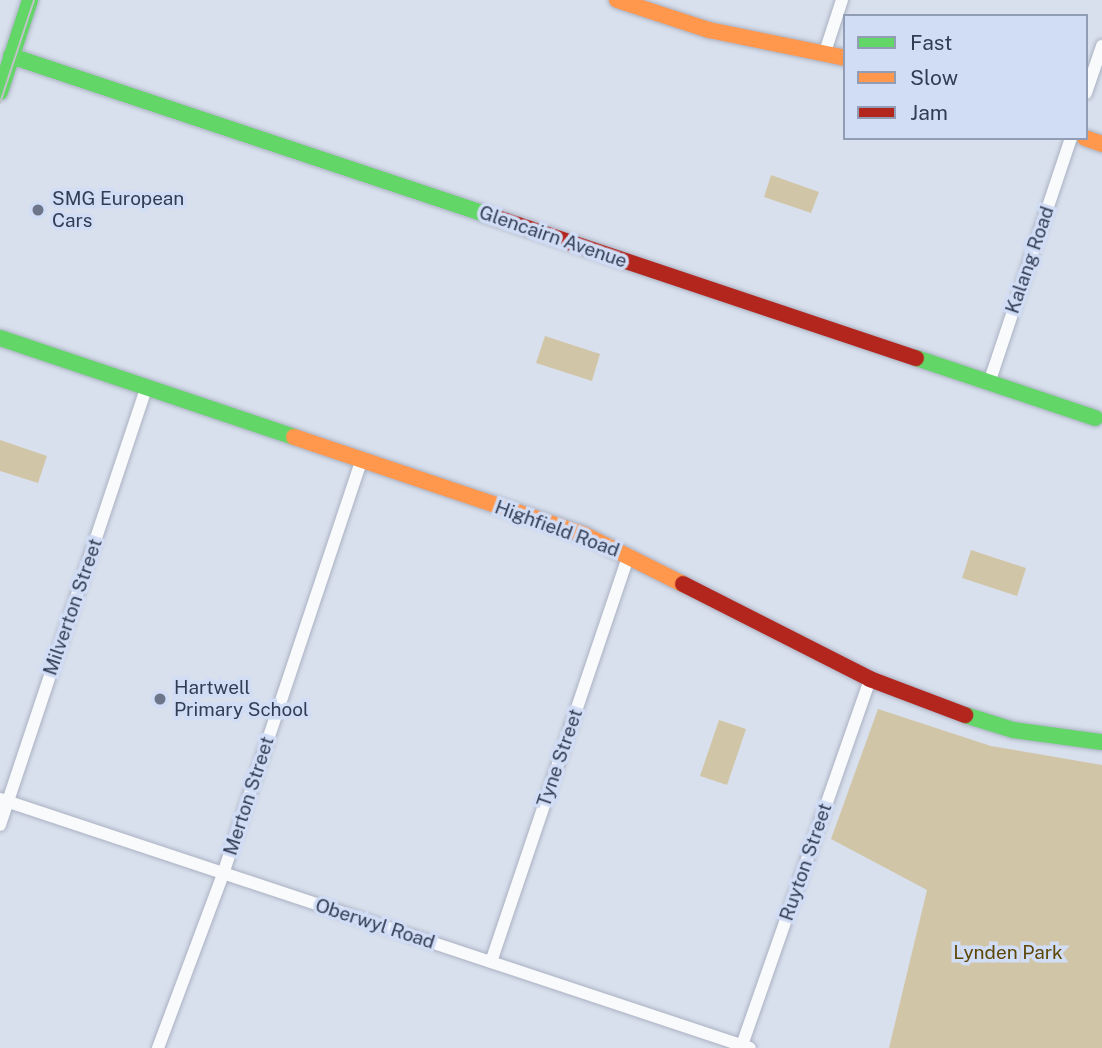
<!DOCTYPE html>
<style>
body{margin:0}
#map{position:relative;width:1102px;height:1048px;overflow:hidden;background:#d9e0ed;font-family:"Public Sans",sans-serif}
div>[style]{position:absolute}
[style*='--x']{left:calc(var(--x)*1px);top:calc(var(--y)*1px);width:calc(var(--w)*1px);rotate:calc(var(--a)*1deg)}
.green>*{inset:0;background:#d1c5a8}
.roads{filter:drop-shadow(0 0 2px #aab1c2) drop-shadow(0 0 2px #aab1c2)}
.street>*{height:12px;margin:-6px;padding:0 6px;transform-origin:6px;border-radius:6px;background:#f9fafc}
.fast>*{height:16px;margin:-8px;padding:0 8px;transform-origin:8px;border-radius:8px;background:#63d668}
.slow>*{height:16px;margin:-8px;padding:0 8px;transform-origin:8px;border-radius:8px;background:#ff974d}
.jam>*{height:16px;margin:-8px;padding:0 8px;transform-origin:8px;border-radius:8px;background:#b3261e}
.tram>*{height:2px;margin:-1px;padding:0 1px;transform-origin:1px;border-radius:1px;background:#c0c2c7}
.dots>*{width:19px;height:19px;translate:-50% -50%;box-sizing:border-box;border:4px solid #d1dcf5;border-radius:50%}
span{translate:-50% -50%;white-space:nowrap;text-align:center;line-height:1.15;-webkit-text-stroke:7px #d1dcf5;paint-order:stroke}
.poi-label{font-size:19px;color:#323c55}
.left{translate:0 -50%;text-align:left}
.street-label{font-size:19px;color:#323c55}
.park-label{font-size:19px;color:#5d4707}
.legend{position:absolute;left:843px;top:14px;width:245px;height:126px;box-sizing:border-box;background:#d1dcf5;border:2px solid #919cb5;margin:0;padding:9px 12px;list-style:none;font-size:21px;color:#323c55}
.legend li{display:flex;align-items:center;gap:14px;height:35px}
.legend b{width:35px;border:2px solid #919cb5}
</style>
<div id="map">
<div class="green">
<div style="clip-path:polygon(771px 175px,819px 192px,811px 213px,764px 197px)"></div>
<div style="clip-path:polygon(545px 336px,600px 354px,592px 381px,536px 363px)"></div>
<div style="clip-path:polygon(0 440px,47px 456px,38px 483px,0 471px)"></div>
<div style="clip-path:polygon(971px 550px,1026px 568px,1017px 596px,962px 578px)"></div>
<div style="clip-path:polygon(878px 709px,991px 746px,1102px 765px,1102px 1048px,889px 1048px,927px 890px,831px 839px)"></div>
<div style="clip-path:polygon(719px 720px,746px 729px,727px 785px,700px 776px)"></div>
</div>
<div class="roads">
<div class="street">
<div style="--x:825;--y:52;--w:55;--a:-71.9"></div>
<div style="--x:1086;--y:93;--w:50;--a:-71.2"></div>
<div style="--x:989;--y:383;--w:258;--a:-71.5"></div>
<div style="--x:0;--y:799;--w:790;--a:18.37"></div>
<div style="--x:0;--y:825;--w:460;--a:-71.5"></div>
<div style="--x:491;--y:962;--w:430;--a:-71.3"></div>
<div style="--x:742;--y:1045;--w:388;--a:-70.7"></div>
<div style="--x:158;--y:1048;--w:186;--a:-69.5"></div>
<div style="--x:223;--y:874;--w:435;--a:-71.5"></div>
</div>
<div class="fast">
<div style="--x:11;--y:56;--w:509;--a:18.43"></div>
<div style="--x:0;--y:92;--w:97;--a:-71.9"></div>
<div style="--x:0;--y:338;--w:310;--a:18.6"></div>
<div style="--x:916;--y:358;--w:189;--a:18.5"></div>
<div style="--x:965;--y:715;--w:50;--a:17.4"></div>
<div style="--x:1013;--y:730;--w:90;--a:7.7"></div>
</div>
<div class="slow">
<div style="--x:617;--y:0;--w:97;--a:18.1"></div>
<div style="--x:709;--y:30;--w:139;--a:11.6"></div>
<div style="--x:1085;--y:138;--w:18;--a:19"></div>
<div style="--x:294;--y:437;--w:305;--a:18.6"></div>
<div style="--x:583;--y:534;--w:112;--a:26.6"></div>
</div>
<div class="jam">
<div style="--x:494;--y:217;--w:445;--a:18.5"></div>
<div style="--x:683;--y:584;--w:210;--a:26.9"></div>
<div style="--x:870;--y:679;--w:102;--a:20.8"></div>
</div>
</div>
<div class="tram">
<div style="--x:0;--y:103;--w:108;--a:-71.7"></div>
</div>
<div class="dots">
<div style="left:38px;top:210px;background:#6c758a"></div>
<div style="left:160px;top:699px;background:#6c758a"></div>
</div>
<div class="poi-label">
<span class="left" style="left:52px;top:210px">SMG European<br>Cars</span>
<span class="left" style="left:174px;top:699px">Hartwell<br>Primary School</span>
</div>
<div class="street-label">
<span style="left:553px;top:237px;rotate:19deg">Glencairn Avenue</span>
<span style="left:1030px;top:260px;rotate:-71deg">Kalang Road</span>
<span style="left:557px;top:529px;rotate:20deg">Highfield Road</span>
<span style="left:73px;top:607px;rotate:-71deg">Milverton Street</span>
<span style="left:560px;top:758px;rotate:-71deg">Tyne Street</span>
<span style="left:249px;top:796px;rotate:-72deg">Merton Street</span>
<span style="left:806px;top:862px;rotate:-71deg">Ruyton Street</span>
<span style="left:375px;top:924px;rotate:18deg">Oberwyl Road</span>
</div>
<div class="park-label">
<span style="left:1008px;top:953px">Lynden Park</span>
</div>
<ul class="legend">
<li><b style="height:9px;background:#63d668"></b>Fast</li>
<li><b style="height:9px;background:#ff974d"></b>Slow</li>
<li><b style="height:9px;background:#b3261e"></b>Jam</li>
</ul>
</div>
